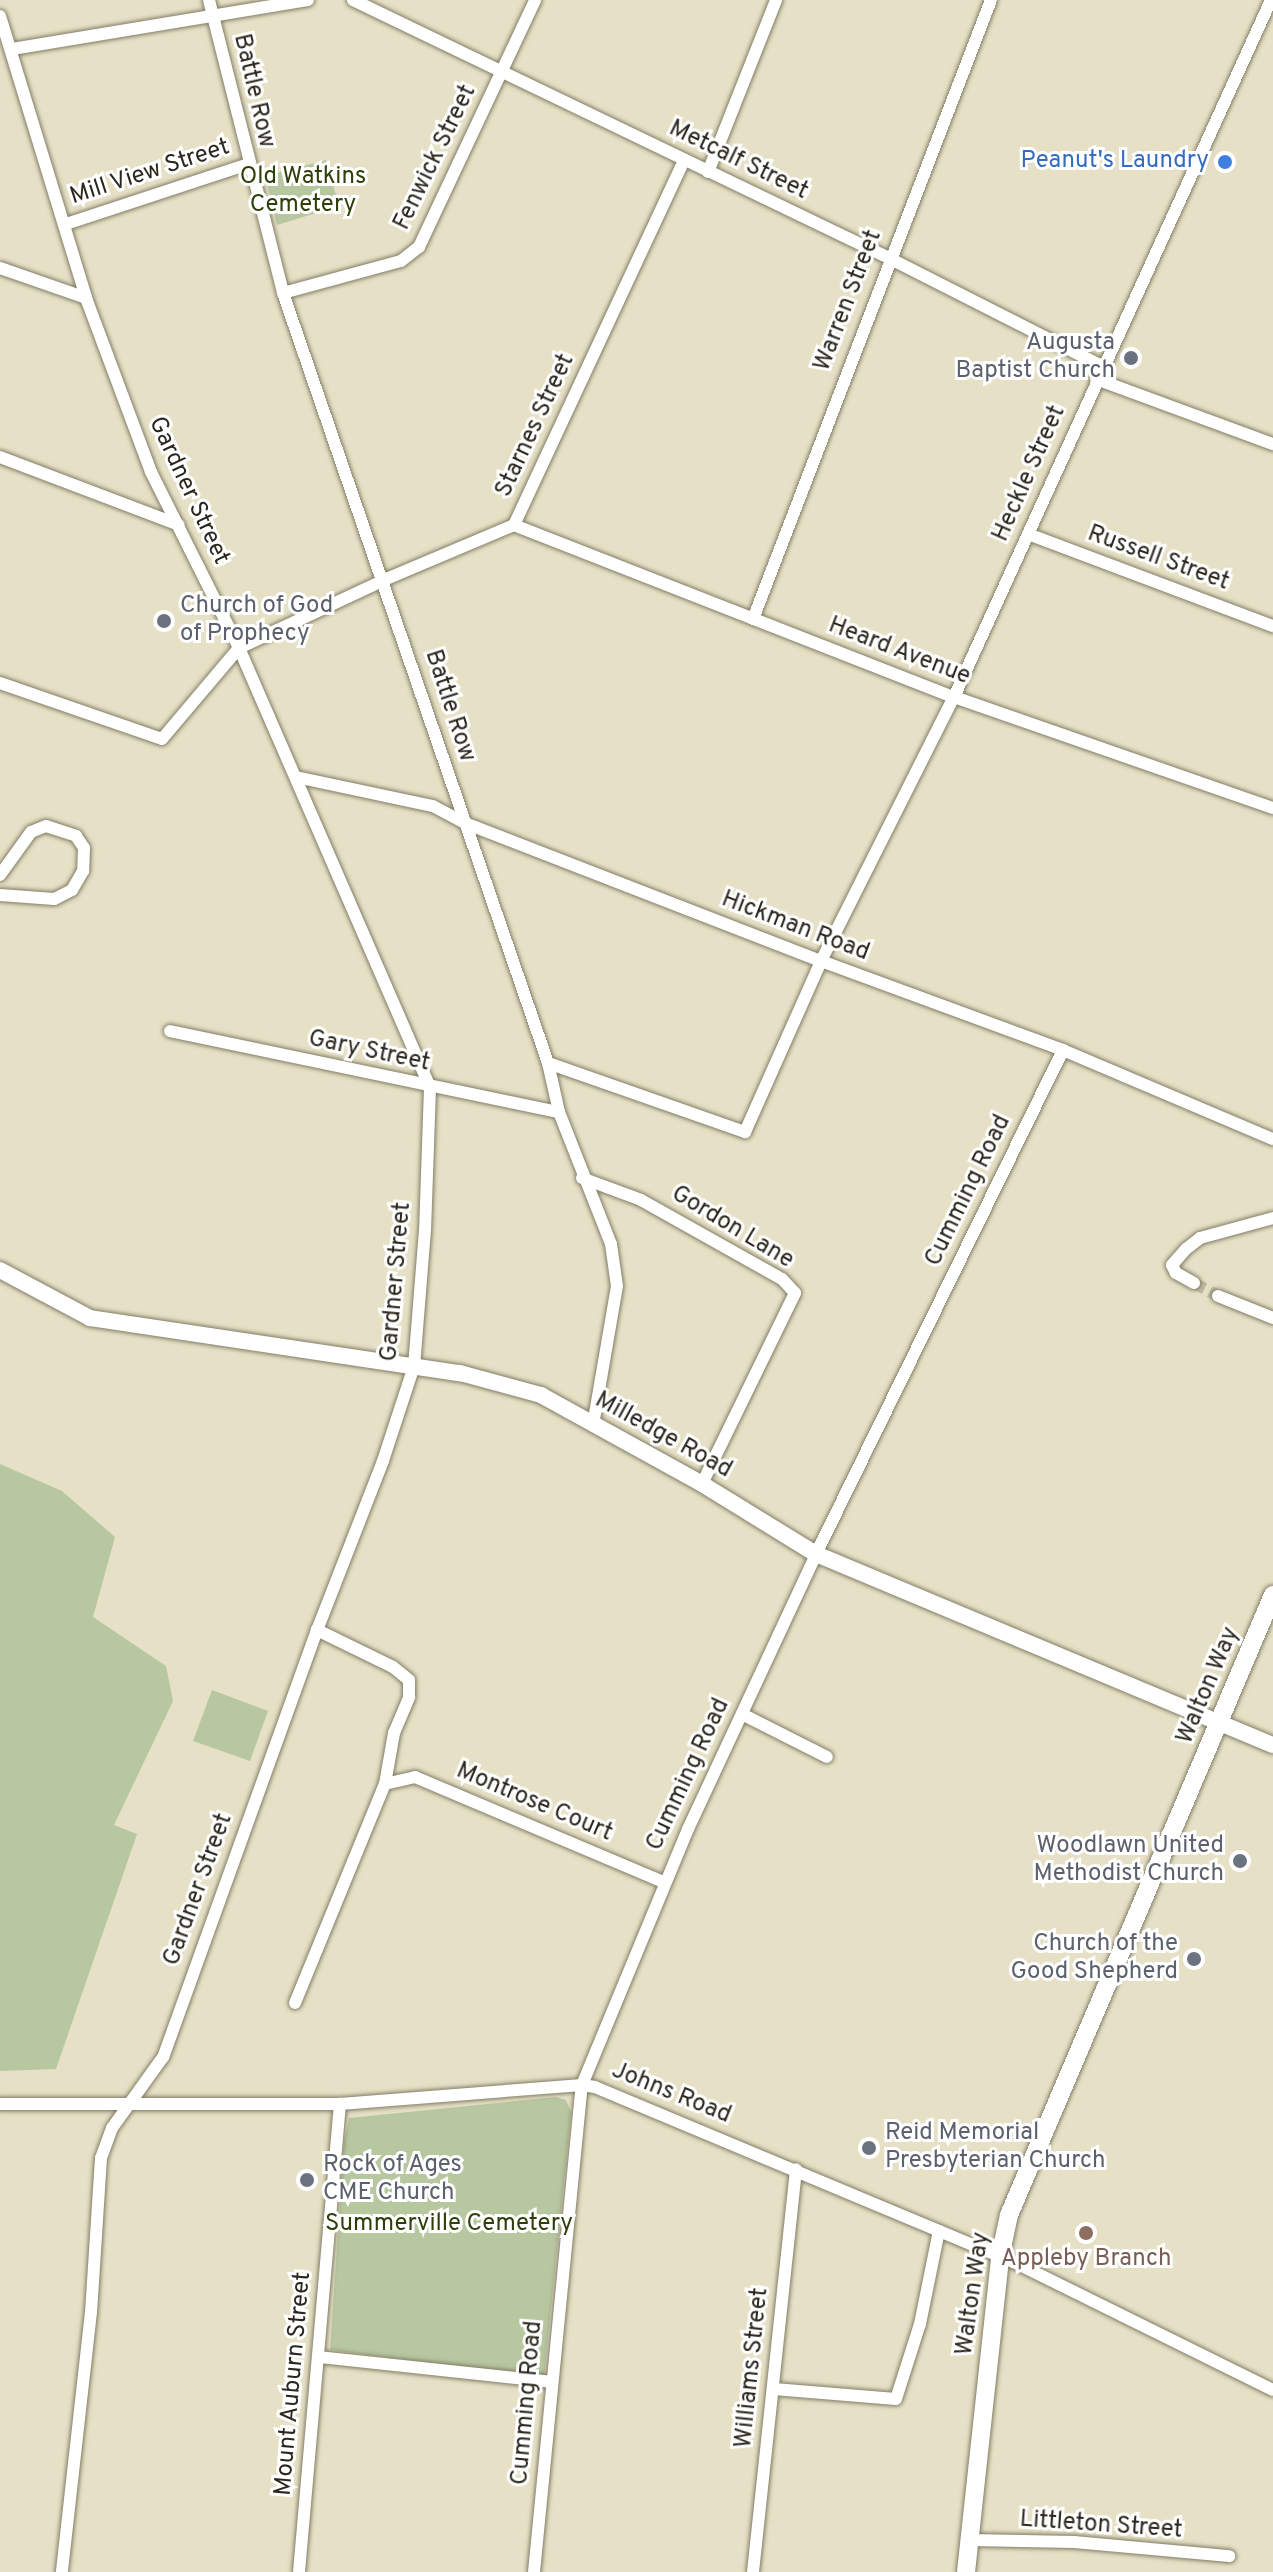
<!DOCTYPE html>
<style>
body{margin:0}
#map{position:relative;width:1273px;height:2572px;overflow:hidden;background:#e6e1c6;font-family:Overpass,sans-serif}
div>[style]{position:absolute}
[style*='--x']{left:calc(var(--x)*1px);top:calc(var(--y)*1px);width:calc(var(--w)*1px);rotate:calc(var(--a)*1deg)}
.green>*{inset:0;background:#b7c7a0}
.minor-tunnel>*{height:12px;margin-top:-6px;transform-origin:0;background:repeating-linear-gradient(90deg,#c0bca4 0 12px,transparent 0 18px)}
.roads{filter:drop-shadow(0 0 2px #827d65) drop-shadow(0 0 2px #827d65)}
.minor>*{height:12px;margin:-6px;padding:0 6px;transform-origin:6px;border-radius:6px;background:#fff}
.tertiary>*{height:16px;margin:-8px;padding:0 8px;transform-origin:8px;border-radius:8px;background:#fff}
.secondary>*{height:18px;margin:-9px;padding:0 9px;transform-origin:9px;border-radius:9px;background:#fff}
.dots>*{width:22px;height:22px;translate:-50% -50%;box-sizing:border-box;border:4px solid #fff;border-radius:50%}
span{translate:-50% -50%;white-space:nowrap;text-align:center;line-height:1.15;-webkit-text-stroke:6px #fff;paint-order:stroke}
.street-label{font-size:24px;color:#2a281e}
.shop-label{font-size:24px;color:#366cbe}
.right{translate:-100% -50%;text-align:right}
.park-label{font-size:24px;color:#2e3f09}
.worship-label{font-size:24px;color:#5b616d}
.left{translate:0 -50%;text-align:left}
.education-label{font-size:24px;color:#785e54}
</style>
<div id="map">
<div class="green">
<div style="clip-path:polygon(326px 160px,339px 206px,277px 225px,265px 176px)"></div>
<div style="clip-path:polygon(0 1464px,62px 1491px,115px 1537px,93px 1617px,166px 1666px,173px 1701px,114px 1825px,137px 1834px,56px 2069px,0 2071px)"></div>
<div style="clip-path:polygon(212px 1690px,268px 1711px,250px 1761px,193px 1741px)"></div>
<div style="clip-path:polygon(556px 2097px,566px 2100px,571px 2112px,544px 2377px,330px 2350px,344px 2143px,349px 2118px)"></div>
</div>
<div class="minor-tunnel">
<div style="--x:1194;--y:1283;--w:27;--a:28"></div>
</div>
<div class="roads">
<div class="minor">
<div style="--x:209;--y:0;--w:302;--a:75.8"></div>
<div style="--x:283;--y:293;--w:814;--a:71.01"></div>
<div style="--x:548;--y:1063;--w:50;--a:77.3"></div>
<div style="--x:559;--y:1112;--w:142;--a:68.5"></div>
<div style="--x:611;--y:1244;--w:42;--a:81.9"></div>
<div style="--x:617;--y:1286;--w:141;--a:99.8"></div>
<div style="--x:353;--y:0;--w:595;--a:25.7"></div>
<div style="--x:889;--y:258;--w:239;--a:26.9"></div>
<div style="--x:0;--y:16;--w:295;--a:73"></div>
<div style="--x:86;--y:298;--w:186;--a:69.5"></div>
<div style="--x:151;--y:472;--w:197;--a:63.4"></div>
<div style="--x:239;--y:648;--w:480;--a:66.5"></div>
<div style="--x:430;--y:1088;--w:142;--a:92"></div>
<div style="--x:425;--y:1230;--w:136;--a:94.6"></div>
<div style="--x:414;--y:1366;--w:100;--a:108.1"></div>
<div style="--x:383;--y:1461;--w:181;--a:111.3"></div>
<div style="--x:317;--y:1630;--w:454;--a:109.8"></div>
<div style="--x:163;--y:2057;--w:87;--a:125.7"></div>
<div style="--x:112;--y:2128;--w:32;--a:110"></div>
<div style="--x:101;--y:2158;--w:154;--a:93.7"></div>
<div style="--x:91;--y:2312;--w:262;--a:96.4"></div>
<div style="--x:12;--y:49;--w:300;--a:-9.4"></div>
<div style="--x:708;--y:172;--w:185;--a:-68.4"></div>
<div style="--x:66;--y:224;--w:192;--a:-18.2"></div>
<div style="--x:0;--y:268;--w:91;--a:19.2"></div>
<div style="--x:283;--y:293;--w:122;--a:-15.2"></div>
<div style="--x:401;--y:261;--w:23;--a:-38"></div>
<div style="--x:419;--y:247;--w:273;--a:-64.8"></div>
<div style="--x:1096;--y:379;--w:189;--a:20.2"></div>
<div style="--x:0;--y:457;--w:191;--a:20.8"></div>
<div style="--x:514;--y:525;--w:472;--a:21.4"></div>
<div style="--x:954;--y:697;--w:338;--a:19.2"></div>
<div style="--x:1028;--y:534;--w:262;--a:20.6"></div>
<div style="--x:753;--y:619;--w:663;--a:-68.97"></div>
<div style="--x:0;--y:683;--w:171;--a:19.1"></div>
<div style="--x:162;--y:739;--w:119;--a:-49.8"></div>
<div style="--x:239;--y:648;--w:160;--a:-25.1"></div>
<div style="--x:384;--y:580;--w:141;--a:-22.9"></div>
<div style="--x:514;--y:525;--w:403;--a:-65"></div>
<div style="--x:296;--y:777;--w:140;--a:12"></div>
<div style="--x:433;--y:806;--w:36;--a:28"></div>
<div style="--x:465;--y:823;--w:382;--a:21.2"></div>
<div style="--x:821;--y:961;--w:258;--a:20.2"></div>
<div style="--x:1063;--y:1050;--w:228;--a:23"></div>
<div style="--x:0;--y:875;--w:53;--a:-54.2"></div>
<div style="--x:31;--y:832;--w:16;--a:-22"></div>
<div style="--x:46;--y:826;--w:32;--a:18"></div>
<div style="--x:76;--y:836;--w:14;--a:56"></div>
<div style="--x:84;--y:848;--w:23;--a:92"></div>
<div style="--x:83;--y:871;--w:22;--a:120"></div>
<div style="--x:72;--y:890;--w:20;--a:153"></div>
<div style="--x:54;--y:899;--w:54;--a:-175.8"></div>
<div style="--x:170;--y:1031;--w:397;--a:11.8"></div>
<div style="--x:548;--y:1063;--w:209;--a:19.3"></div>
<div style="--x:745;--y:1132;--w:187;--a:-66"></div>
<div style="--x:821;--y:961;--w:296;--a:-63.3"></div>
<div style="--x:954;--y:697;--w:766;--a:-65.54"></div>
<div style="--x:582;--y:1178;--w:63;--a:20.4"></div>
<div style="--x:641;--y:1200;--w:162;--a:29.3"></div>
<div style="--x:782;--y:1279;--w:19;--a:47"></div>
<div style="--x:795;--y:1293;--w:212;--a:116"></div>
<div style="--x:1194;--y:1283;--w:21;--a:-151"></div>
<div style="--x:1176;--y:1273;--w:9;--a:-117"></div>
<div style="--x:1172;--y:1265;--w:21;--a:-49"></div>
<div style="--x:1186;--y:1249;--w:18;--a:-38"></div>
<div style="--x:1200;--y:1238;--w:76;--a:-15.3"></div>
<div style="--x:1218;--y:1296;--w:59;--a:21.8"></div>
<div style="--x:742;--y:1714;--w:95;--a:26.8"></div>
<div style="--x:385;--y:1784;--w:31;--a:-13"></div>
<div style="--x:415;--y:1777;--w:269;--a:22.9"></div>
<div style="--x:295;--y:2003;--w:237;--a:-67.7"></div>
<div style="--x:385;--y:1784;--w:52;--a:-80"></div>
<div style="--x:394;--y:1733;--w:39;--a:-67"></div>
<div style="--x:409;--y:1697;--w:17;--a:-90"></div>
<div style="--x:409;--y:1680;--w:21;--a:-141"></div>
<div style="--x:393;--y:1667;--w:85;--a:-154"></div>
<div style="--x:0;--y:2104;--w:340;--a:0"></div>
<div style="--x:340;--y:2104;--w:243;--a:-4.5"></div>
<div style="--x:582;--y:2085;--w:13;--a:9"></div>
<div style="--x:595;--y:2087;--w:461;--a:22.7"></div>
<div style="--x:1020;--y:2265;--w:282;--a:26.3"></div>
<div style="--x:319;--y:2357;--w:234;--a:6.1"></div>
<div style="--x:774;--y:2389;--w:122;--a:4.7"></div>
<div style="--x:896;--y:2399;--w:79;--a:-72.3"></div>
<div style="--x:920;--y:2324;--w:95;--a:-78.5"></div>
<div style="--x:970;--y:2540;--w:104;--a:1.1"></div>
<div style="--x:1074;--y:2542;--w:156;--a:5.2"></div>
<div style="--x:299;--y:2572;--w:470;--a:-85"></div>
<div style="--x:534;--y:2572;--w:489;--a:-84.4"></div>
<div style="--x:582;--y:2085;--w:277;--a:-67.5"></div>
<div style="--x:688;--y:1829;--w:303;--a:-65"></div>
<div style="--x:816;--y:1554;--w:561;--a:-63.89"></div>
<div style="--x:753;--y:2572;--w:405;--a:-83.9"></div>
</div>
<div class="tertiary">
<div style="--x:0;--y:1270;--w:102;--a:28.1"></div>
<div style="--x:90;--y:1318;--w:374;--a:8.5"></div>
<div style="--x:460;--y:1373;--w:84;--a:15.2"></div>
<div style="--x:541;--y:1395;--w:184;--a:28.9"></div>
<div style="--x:702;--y:1484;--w:134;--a:31.6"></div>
<div style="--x:816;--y:1554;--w:495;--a:22.7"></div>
</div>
<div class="secondary">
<div style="--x:966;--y:2572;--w:317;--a:-83.8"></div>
<div style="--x:1000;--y:2257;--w:43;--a:-77.9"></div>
<div style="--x:1009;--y:2215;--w:674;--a:-66.94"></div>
</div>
</div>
<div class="dots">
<div style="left:1225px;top:162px;background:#3f7fe0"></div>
<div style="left:1131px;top:358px;background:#6b7280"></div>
<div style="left:164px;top:621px;background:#6b7280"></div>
<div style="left:1240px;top:1861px;background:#6b7280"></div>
<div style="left:1194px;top:1959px;background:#6b7280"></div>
<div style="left:869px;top:2148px;background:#6b7280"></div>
<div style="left:307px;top:2180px;background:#6b7280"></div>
<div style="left:1086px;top:2233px;background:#8d6e63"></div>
</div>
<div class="street-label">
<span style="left:253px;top:91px;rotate:77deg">Battle Row</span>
<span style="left:436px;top:158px;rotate:-64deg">Fenwick Street</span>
<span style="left:738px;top:161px;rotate:26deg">Metcalf Street</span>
<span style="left:150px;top:173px;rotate:-18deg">Mill View Street</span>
<span style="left:849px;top:301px;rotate:-69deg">Warren Street</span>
<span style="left:536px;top:426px;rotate:-65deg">Starnes Street</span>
<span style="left:1030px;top:474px;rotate:-66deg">Heckle Street</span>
<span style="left:188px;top:491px;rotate:65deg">Gardner Street</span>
<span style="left:1158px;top:559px;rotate:20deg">Russell Street</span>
<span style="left:899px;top:652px;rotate:21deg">Heard Avenue</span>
<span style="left:449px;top:706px;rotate:72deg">Battle Row</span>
<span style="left:795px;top:927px;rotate:21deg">Hickman Road</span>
<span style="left:369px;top:1052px;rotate:12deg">Gary Street</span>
<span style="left:969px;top:1191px;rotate:-64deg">Cumming Road</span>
<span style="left:732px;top:1228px;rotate:31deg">Gordon Lane</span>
<span style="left:397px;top:1282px;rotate:-85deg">Gardner Street</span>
<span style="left:663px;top:1436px;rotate:29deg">Milledge Road</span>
<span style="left:1209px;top:1686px;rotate:-67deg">Walton Way</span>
<span style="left:689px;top:1775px;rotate:-65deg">Cumming Road</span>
<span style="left:534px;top:1803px;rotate:23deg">Montrose Court</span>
<span style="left:199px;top:1890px;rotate:-70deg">Gardner Street</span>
<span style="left:671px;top:2094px;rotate:22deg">Johns Road</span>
<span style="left:974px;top:2294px;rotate:-82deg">Walton Way</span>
<span style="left:753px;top:2368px;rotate:-84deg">Williams Street</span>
<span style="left:294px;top:2384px;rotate:-85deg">Mount Auburn Street</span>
<span style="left:528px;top:2403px;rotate:-85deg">Cumming Road</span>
<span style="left:1101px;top:2526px;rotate:4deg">Littleton Street</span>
</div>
<div class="shop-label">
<span class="right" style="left:1209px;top:162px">Peanut's Laundry</span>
</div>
<div class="park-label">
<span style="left:303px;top:192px">Old Watkins<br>Cemetery</span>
<span style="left:449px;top:2225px">Summerville Cemetery</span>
</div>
<div class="worship-label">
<span class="right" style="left:1115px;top:358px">Augusta<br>Baptist Church</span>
<span class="left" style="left:180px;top:621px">Church of God<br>of Prophecy</span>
<span class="right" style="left:1224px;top:1861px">Woodlawn United<br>Methodist Church</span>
<span class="right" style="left:1178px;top:1959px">Church of the<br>Good Shepherd</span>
<span class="left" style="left:885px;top:2148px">Reid Memorial<br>Presbyterian Church</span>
<span class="left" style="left:323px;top:2180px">Rock of Ages<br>CME Church</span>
</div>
<div class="education-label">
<span style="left:1086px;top:2260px">Appleby Branch</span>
</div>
</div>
